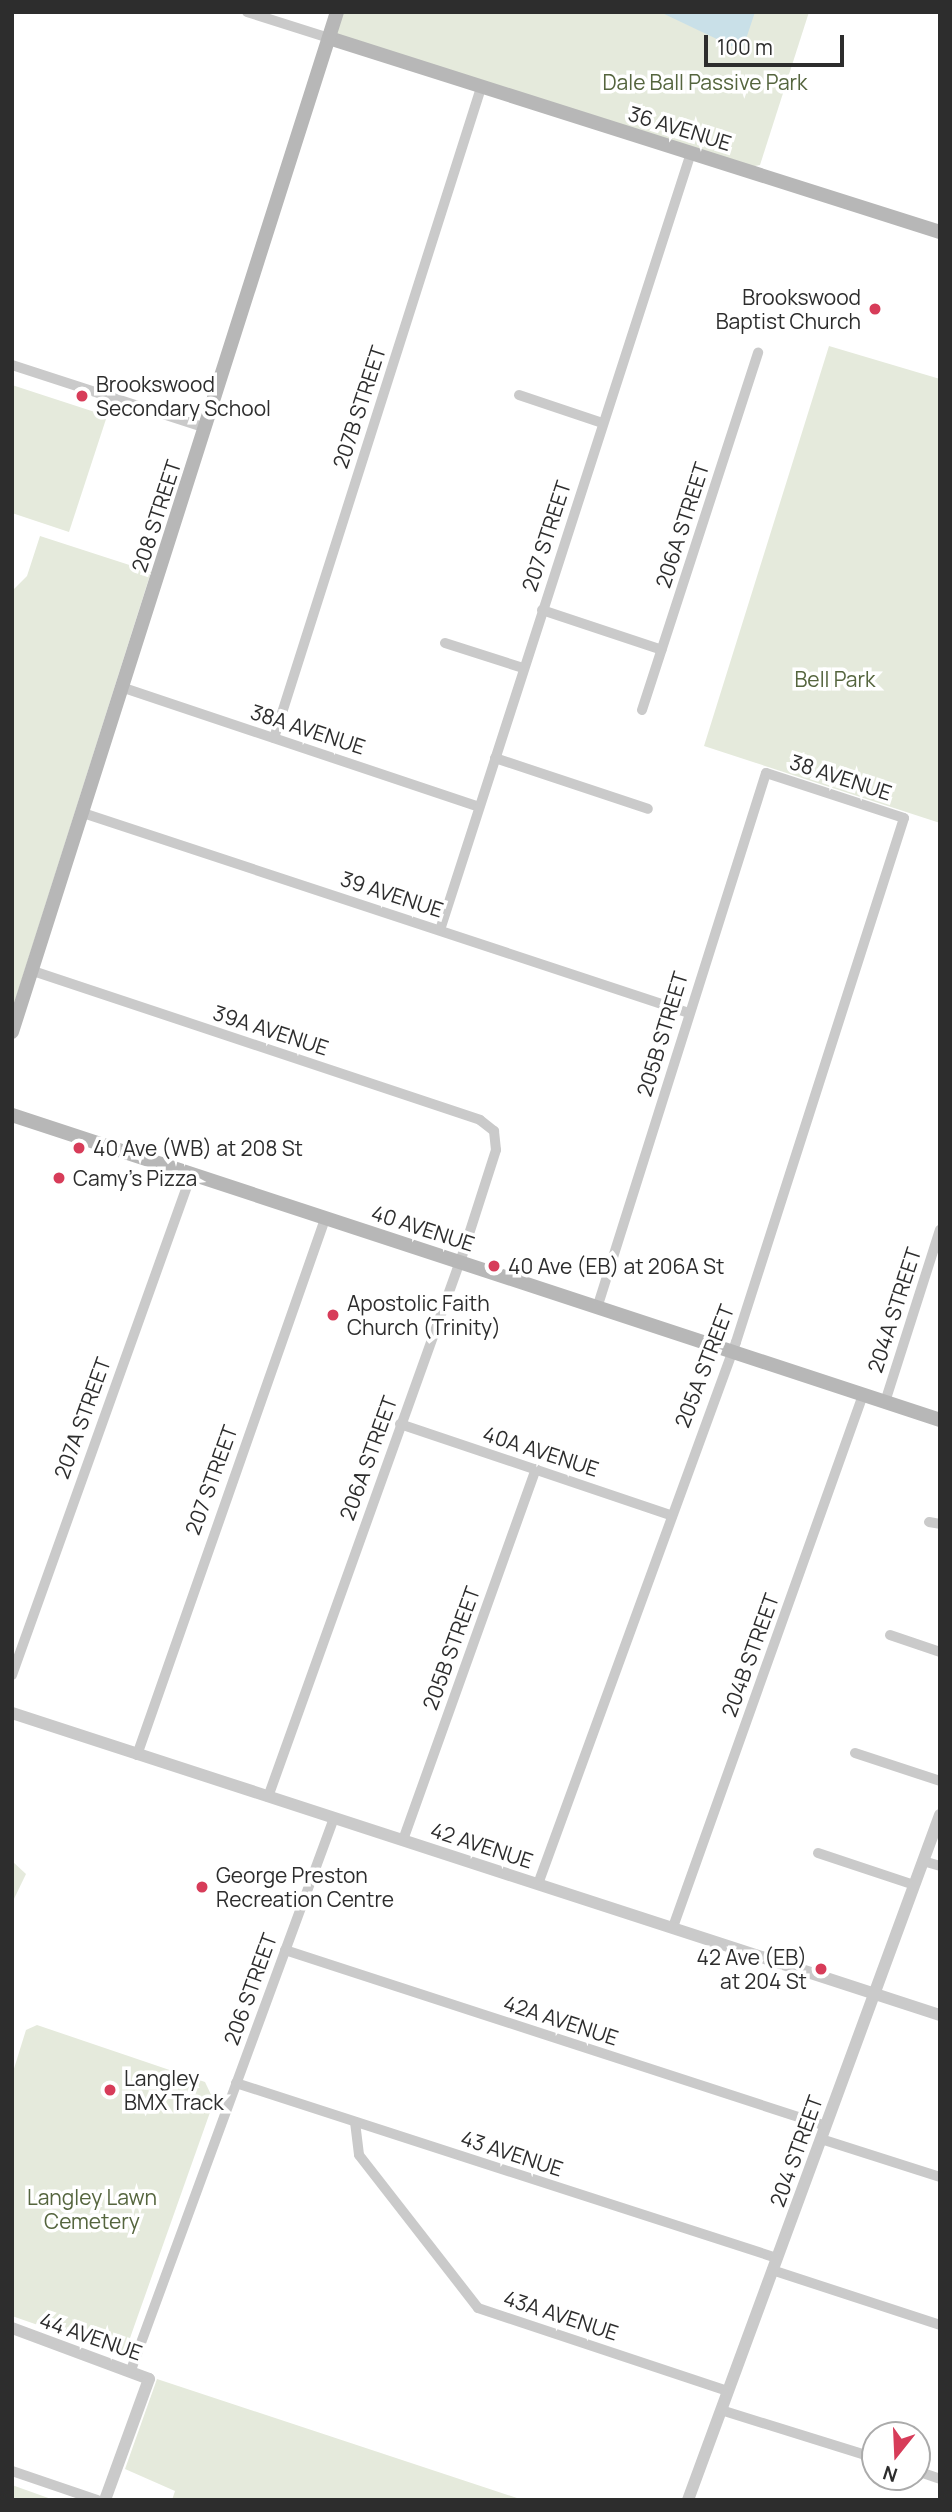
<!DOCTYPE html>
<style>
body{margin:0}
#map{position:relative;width:952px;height:2512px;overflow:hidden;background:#fff;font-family:Manrope,sans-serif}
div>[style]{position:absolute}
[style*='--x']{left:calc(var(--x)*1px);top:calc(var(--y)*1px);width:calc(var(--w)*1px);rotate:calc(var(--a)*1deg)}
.green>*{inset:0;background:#e5eadc}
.water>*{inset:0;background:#c9e0e8}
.minor>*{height:10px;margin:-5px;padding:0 5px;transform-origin:5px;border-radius:5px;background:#cacaca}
.tertiary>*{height:12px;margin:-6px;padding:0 6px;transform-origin:6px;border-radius:6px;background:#cacaca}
.secondary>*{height:14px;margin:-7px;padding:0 7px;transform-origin:7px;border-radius:7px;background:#b7b7b7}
.dots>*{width:19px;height:19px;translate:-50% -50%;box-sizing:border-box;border:4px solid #fff;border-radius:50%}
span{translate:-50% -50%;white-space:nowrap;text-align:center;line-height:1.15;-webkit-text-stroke:7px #fff;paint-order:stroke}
.park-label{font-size:21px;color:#55653e}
.street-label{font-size:21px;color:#2d2d2d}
.poi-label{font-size:21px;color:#2d2d2d}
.right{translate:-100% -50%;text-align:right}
.left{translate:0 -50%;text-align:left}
.frame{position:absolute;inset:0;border:14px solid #2d2d2d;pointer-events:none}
.north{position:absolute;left:861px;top:2421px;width:70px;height:70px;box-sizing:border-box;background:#fff;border:2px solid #ababab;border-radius:50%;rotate:198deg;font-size:19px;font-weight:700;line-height:28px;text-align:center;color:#2d2d2d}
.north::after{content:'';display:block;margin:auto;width:24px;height:32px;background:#d73c59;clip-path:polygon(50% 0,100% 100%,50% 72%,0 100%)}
.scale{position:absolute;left:704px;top:35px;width:140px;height:32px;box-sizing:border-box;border:4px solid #2d2d2d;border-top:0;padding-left:9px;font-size:21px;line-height:24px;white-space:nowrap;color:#2d2d2d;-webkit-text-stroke:5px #fff;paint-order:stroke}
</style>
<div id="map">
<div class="green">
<div style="clip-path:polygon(337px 12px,809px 12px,760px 165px,750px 167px,329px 38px)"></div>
<div style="clip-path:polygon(829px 346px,940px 379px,940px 823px,704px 746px)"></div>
<div style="clip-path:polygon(12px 385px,107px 416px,69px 532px,12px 513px)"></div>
<div style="clip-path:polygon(40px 536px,151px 572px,12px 1010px,12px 591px,27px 576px)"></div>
<div style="clip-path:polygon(12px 1861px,26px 1874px,12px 1903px)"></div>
<div style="clip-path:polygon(37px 2025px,205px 2082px,214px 2101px,124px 2355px,12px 2316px,12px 2075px,26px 2030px)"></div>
<div style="clip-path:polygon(157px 2379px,523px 2500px,172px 2500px,175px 2491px,125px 2469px)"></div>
<div style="clip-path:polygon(12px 2485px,54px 2500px,12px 2500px)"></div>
</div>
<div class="water">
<div style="clip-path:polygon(660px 12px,755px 12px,742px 51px)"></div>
</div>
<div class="minor">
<div style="--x:247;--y:12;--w:86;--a:17.6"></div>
<div style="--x:12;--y:365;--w:204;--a:18"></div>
<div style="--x:519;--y:395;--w:88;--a:18.6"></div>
<div style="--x:542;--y:610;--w:126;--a:18.4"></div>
<div style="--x:445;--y:643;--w:82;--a:17.8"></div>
<div style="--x:124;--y:688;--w:374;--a:18.5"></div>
<div style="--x:642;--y:710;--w:376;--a:-72"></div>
<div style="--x:274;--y:738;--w:682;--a:-72.34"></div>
<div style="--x:495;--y:758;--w:161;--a:18.4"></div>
<div style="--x:83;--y:813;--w:638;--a:18.26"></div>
<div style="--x:440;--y:930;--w:817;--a:-72.1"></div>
<div style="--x:33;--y:971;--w:471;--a:18.4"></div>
<div style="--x:480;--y:1120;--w:18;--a:38"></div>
<div style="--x:494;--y:1131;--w:19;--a:84"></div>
<div style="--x:496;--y:1150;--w:108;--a:107.8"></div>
<div style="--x:463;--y:1253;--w:578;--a:109.72"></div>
<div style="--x:885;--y:1402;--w:181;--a:-72.3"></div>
<div style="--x:400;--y:1424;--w:285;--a:18.6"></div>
<div style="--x:929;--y:1522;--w:11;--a:10"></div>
<div style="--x:890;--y:1635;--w:53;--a:18.8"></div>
<div style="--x:12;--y:1675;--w:531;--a:-70.3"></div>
<div style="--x:855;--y:1753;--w:89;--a:18.2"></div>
<div style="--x:137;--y:1755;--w:568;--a:-70.67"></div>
<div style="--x:403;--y:1840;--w:394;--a:-70.3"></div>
<div style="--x:818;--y:1853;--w:101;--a:18.4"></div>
<div style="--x:923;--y:1861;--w:18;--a:16"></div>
<div style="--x:538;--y:1884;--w:577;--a:-69.93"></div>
<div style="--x:736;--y:1342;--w:550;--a:-72.22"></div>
<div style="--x:904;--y:818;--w:145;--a:-161.9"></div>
<div style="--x:766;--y:773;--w:561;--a:107.53"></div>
<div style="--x:673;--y:1927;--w:565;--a:-70.35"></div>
<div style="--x:285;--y:1950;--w:569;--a:18.02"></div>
<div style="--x:236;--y:2083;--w:569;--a:17.93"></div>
<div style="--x:355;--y:2122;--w:33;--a:83"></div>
<div style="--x:359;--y:2155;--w:194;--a:52.1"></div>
<div style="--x:478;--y:2308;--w:263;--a:18.4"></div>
<div style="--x:821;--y:2139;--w:125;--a:17.7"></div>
<div style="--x:772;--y:2270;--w:177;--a:18.1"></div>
<div style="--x:131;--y:2370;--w:588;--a:-69.81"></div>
<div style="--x:721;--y:2410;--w:161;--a:17.3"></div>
<div style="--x:12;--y:2471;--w:90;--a:18.8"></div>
<div style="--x:917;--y:2471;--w:24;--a:19"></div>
</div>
<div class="tertiary">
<div style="--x:12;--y:1713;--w:976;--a:18.03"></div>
<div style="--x:12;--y:2328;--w:146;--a:20.4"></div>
<div style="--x:149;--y:2379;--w:129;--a:110"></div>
<div style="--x:688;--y:2500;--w:730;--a:-69.8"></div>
</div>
<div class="secondary">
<div style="--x:329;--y:38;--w:641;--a:17.62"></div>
<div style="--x:12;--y:1032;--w:1071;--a:-72.33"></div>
<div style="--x:12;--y:1115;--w:977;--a:18.19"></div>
</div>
<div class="dots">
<div style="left:875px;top:309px;background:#d73c59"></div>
<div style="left:82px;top:396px;background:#d73c59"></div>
<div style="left:79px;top:1148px;background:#d73c59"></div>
<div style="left:59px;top:1178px;background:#d73c59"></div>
<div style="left:494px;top:1266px;background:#d73c59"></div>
<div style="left:333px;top:1315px;background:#d73c59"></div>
<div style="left:202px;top:1887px;background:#d73c59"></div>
<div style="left:821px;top:1969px;background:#d73c59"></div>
<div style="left:110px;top:2090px;background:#d73c59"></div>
</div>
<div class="park-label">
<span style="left:705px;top:82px">Dale Ball Passive Park</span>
<span style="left:835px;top:679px">Bell Park</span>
<span style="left:92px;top:2209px">Langley Lawn<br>Cemetery</span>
</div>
<div class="street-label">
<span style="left:680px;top:128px;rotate:17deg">36 AVENUE</span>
<span style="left:359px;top:407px;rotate:-72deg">207B STREET</span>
<span style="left:156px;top:516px;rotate:-72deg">208 STREET</span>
<span style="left:682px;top:525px;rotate:-72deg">206A STREET</span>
<span style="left:546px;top:536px;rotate:-72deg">207 STREET</span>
<span style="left:308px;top:729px;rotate:18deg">38A AVENUE</span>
<span style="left:841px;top:777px;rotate:18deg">38 AVENUE</span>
<span style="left:392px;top:894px;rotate:18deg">39 AVENUE</span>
<span style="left:271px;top:1030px;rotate:18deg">39A AVENUE</span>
<span style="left:662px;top:1034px;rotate:-73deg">205B STREET</span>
<span style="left:423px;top:1228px;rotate:18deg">40 AVENUE</span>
<span style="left:894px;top:1310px;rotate:-72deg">204A STREET</span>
<span style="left:704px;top:1366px;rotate:-69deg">205A STREET</span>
<span style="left:82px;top:1418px;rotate:-70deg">207A STREET</span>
<span style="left:541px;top:1451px;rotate:18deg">40A AVENUE</span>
<span style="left:368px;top:1458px;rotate:-70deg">206A STREET</span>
<span style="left:211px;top:1480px;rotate:-70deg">207 STREET</span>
<span style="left:451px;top:1648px;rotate:-70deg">205B STREET</span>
<span style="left:750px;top:1655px;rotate:-70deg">204B STREET</span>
<span style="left:482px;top:1845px;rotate:18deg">42 AVENUE</span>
<span style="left:250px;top:1989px;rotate:-70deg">206 STREET</span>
<span style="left:561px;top:2020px;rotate:18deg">42A AVENUE</span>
<span style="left:796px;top:2151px;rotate:-70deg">204 STREET</span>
<span style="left:512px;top:2153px;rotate:18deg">43 AVENUE</span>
<span style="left:561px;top:2315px;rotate:18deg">43A AVENUE</span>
<span style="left:91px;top:2336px;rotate:19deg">44 AVENUE</span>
</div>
<div class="poi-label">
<span class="right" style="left:861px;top:309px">Brookswood<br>Baptist Church</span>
<span class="left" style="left:96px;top:396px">Brookswood<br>Secondary School</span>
<span class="left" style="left:93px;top:1148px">40 Ave (WB) at 208 St</span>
<span class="left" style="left:73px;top:1178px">Camy's Pizza</span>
<span class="left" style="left:508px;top:1266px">40 Ave (EB) at 206A St</span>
<span class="left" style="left:347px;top:1315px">Apostolic Faith<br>Church (Trinity)</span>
<span class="left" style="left:216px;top:1887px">George Preston<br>Recreation Centre</span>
<span class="right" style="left:807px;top:1969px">42 Ave (EB)<br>at 204 St</span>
<span class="left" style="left:124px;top:2090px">Langley<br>BMX Track</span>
</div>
<div class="frame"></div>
<div class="north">N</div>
<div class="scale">100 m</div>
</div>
